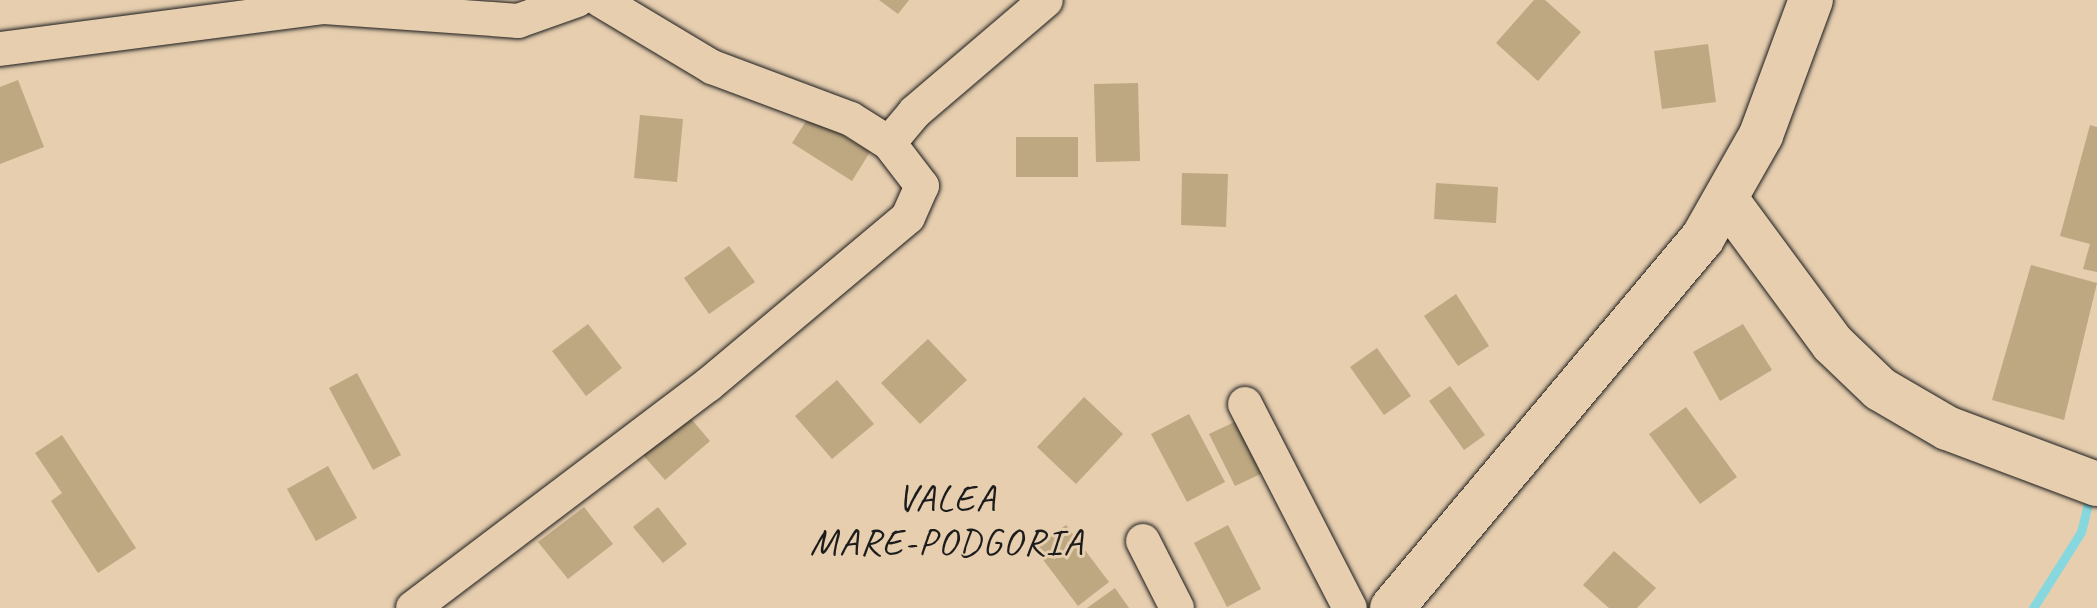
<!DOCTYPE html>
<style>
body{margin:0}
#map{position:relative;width:2097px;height:608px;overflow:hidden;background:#e6ceaf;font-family:Caveat,sans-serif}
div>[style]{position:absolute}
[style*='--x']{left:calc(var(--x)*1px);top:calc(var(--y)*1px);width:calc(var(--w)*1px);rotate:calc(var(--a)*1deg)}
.stream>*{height:9px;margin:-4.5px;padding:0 4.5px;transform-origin:4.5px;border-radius:4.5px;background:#87d8de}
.building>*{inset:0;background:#bda882}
.roads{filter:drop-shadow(0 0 2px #1c1c1c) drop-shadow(0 0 2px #1c1c1c)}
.street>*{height:34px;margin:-17px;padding:0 17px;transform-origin:17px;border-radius:17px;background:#e6ceaf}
.secondary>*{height:44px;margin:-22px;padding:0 22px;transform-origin:22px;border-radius:22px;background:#e6ceaf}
span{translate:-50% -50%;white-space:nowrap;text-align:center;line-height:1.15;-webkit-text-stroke:6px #e6ceaf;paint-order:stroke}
.quarter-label{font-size:38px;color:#1c1c1c;letter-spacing:2px}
</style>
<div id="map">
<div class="stream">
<div style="--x:2033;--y:608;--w:90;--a:-57.7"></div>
<div style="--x:2081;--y:532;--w:38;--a:-76"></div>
</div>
<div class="building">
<div style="clip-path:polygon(879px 0,909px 0,898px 14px)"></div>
<div style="clip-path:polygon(1534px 0,1545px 0,1581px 32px,1538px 81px,1496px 43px)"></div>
<div style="clip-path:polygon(1708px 44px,1716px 102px,1662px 109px,1654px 51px)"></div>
<div style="clip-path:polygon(18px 80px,44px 147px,0 164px,0 87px)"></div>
<div style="clip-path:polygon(1138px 83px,1140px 161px,1096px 162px,1094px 84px)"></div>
<div style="clip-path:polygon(640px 115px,683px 119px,677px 182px,634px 178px)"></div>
<div style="clip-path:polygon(810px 115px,870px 152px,852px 181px,792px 143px)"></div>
<div style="clip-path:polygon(2090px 125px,2097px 127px,2097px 272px,2083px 269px,2090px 244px,2060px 236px)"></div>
<div style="clip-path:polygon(1016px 137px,1078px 137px,1078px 177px,1016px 177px)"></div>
<div style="clip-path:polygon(1182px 173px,1228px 174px,1226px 227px,1181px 225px)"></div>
<div style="clip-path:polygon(1436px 183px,1498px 187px,1496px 223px,1434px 219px)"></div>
<div style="clip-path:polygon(729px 246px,755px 282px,709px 314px,684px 278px)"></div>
<div style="clip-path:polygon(2031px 265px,2097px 283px,2064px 420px,1992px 400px)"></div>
<div style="clip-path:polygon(1456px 294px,1489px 346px,1458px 366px,1424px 316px)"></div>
<div style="clip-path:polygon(588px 324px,622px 368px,586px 396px,552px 351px)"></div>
<div style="clip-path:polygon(1743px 324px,1772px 370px,1720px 401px,1693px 352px)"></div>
<div style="clip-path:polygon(928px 339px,967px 380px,920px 424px,881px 383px)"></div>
<div style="clip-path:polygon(1377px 348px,1411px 396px,1384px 415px,1350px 367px)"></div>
<div style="clip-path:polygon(357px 373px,401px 455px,373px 470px,329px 388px)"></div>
<div style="clip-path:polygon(837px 380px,874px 424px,832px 459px,795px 416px)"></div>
<div style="clip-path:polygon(1450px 386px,1485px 435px,1464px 450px,1429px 401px)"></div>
<div style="clip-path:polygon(1084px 397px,1123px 434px,1076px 484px,1037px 447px)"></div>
<div style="clip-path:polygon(1686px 407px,1737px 477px,1700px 504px,1649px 434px)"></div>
<div style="clip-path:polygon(687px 414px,710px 441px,665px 480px,642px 454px)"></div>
<div style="clip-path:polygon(1189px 414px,1225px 482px,1187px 502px,1151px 434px)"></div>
<div style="clip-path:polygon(1243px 418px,1269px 470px,1235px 486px,1209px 434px)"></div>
<div style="clip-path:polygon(62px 435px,136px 548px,98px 573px,51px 501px,62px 493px,35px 453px)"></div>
<div style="clip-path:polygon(328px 466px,357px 518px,316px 541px,287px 489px)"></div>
<div style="clip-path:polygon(584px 507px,613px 544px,568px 579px,538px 542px)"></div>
<div style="clip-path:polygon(658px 507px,687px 544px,663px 563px,633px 527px)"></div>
<div style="clip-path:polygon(1066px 525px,1109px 582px,1078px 606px,1035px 549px)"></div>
<div style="clip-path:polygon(1228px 525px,1261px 589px,1227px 607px,1194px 543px)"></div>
<div style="clip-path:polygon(1614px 551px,1656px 588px,1637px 608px,1609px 608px,1583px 585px)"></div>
<div style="clip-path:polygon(1115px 588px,1129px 608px,1087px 608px)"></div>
</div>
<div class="roads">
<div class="street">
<div style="--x:600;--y:0;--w:131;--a:30.9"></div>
<div style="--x:712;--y:67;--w:148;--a:20.5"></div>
<div style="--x:851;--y:119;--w:45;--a:32.3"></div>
<div style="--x:0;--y:49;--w:327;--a:-7.4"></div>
<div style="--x:324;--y:7;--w:195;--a:4.1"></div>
<div style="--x:518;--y:21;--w:63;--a:-19.6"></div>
<div style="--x:1245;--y:404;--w:229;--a:62.8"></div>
<div style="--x:1143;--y:541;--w:75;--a:63.1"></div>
<div style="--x:413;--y:608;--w:370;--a:-37.1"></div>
<div style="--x:708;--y:385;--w:261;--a:-40"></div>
<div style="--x:908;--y:217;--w:34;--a:-66"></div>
<div style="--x:922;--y:186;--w:54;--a:-127.5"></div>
<div style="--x:889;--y:143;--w:40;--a:-50"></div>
<div style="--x:915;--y:112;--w:172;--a:-40.5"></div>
</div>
<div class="secondary">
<div style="--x:1726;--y:199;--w:179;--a:53.6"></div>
<div style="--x:1832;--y:343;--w:66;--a:43.8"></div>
<div style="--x:1880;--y:389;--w:78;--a:30.2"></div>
<div style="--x:1947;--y:428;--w:160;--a:20.5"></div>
<div style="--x:1392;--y:608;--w:482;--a:-50"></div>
<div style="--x:1702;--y:239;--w:120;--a:-60.4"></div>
<div style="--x:1761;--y:135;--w:144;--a:-69.7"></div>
</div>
</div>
<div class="quarter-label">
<span style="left:947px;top:520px">VALEA<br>MARE-PODGORIA</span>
</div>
</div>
